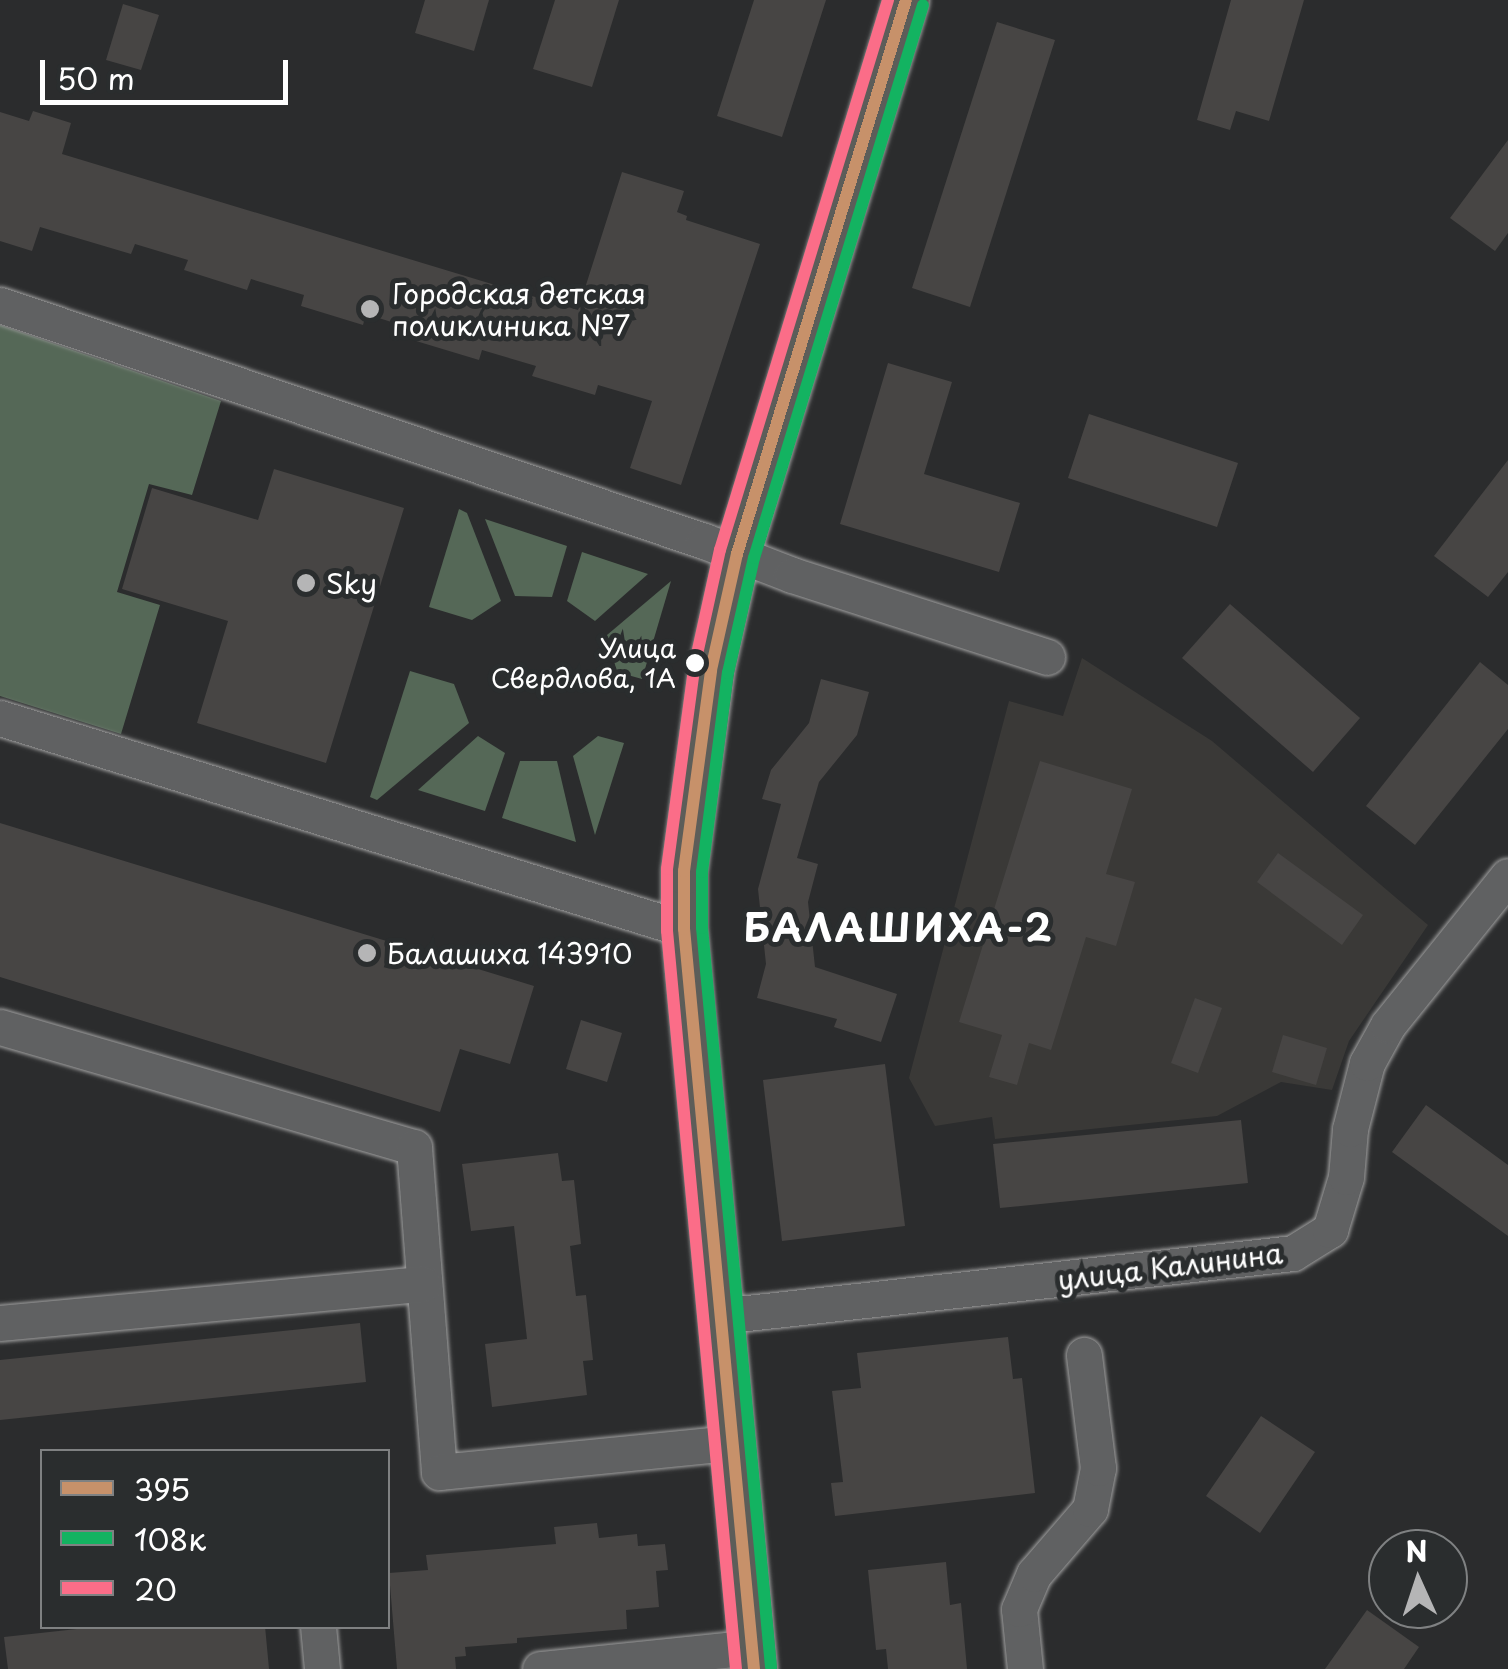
<!DOCTYPE html>
<meta charset="utf-8">
<style>
body{margin:0}
#map{position:relative;width:1508px;height:1669px;overflow:hidden;background:#2b2c2d;font-family:"Playpen Sans",sans-serif}
div>[style]{position:absolute}
[style*='--x']{left:calc(var(--x)*1px);top:calc(var(--y)*1px);width:calc(var(--w)*1px);rotate:calc(var(--a)*1deg)}
.built>*{inset:0;background:#3a3937}
.green>*{inset:0;background:#556857}
.building>*{inset:0;background:#474544}
.roads{filter:drop-shadow(0 0 2px #a0a0a0) drop-shadow(0 0 2px #a0a0a0)}
.minor>*{height:35px;margin:-17.5px;padding:0 17.5px;transform-origin:17.5px;border-radius:17.5px;background:#606162}
.major>*{height:45px;margin:-22.5px;padding:0 22.5px;transform-origin:22.5px;border-radius:22.5px;background:#5c5d59}
.bus-1>*{height:12px;margin:-6px;padding:0 6px;transform-origin:6px;border-radius:6px;background:#c7916a}
.bus-2>*{height:12px;margin:-6px;padding:0 6px;transform-origin:6px;border-radius:6px;background:#13b361}
.bus-3>*{height:12px;margin:-6px;padding:0 6px;transform-origin:6px;border-radius:6px;background:#fb6d88}
.dots>*{width:28px;height:28px;translate:-50% -50%;box-sizing:border-box;border:5px solid #2a2d2e;border-radius:50%}
span{translate:-50% -50%;white-space:nowrap;text-align:center;line-height:1.15;-webkit-text-stroke:10px #2a2d2e;paint-order:stroke}
.bus-label{font-size:26px;color:#fff}
.right{translate:-100% -50%;text-align:right}
.poi-label{font-size:28px;color:#fff}
.left{translate:0 -50%;text-align:left}
.street-label{font-size:28px;color:#fff}
.district-label{font-size:38px;color:#fff;font-weight:700;letter-spacing:2.5px}
.legend{position:absolute;left:40px;top:1449px;width:350px;height:180px;box-sizing:border-box;background:#2a2d2e;border:2px solid #7f8182;margin:0;padding:12px 18px;list-style:none;font-size:30px;color:#fff}
.legend li{display:flex;align-items:center;gap:20px;height:50px}
.legend b{width:50px;border:2px solid #7f8182}
.north{position:absolute;left:1368px;top:1529px;width:100px;height:100px;box-sizing:border-box;background:#2a2d2e;border:2px solid #7f8182;border-radius:50%;rotate:357deg;font-size:28px;font-weight:700;line-height:40px;text-align:center;color:#fff}
.north::after{content:'';display:block;margin:auto;width:35px;height:45px;background:#b5b5b6;clip-path:polygon(50% 0,100% 100%,50% 72%,0 100%)}
.scale{position:absolute;left:40px;top:60px;width:248px;height:45px;box-sizing:border-box;border:5px solid #fff;border-top:0;padding-left:12px;font-size:30px;line-height:35px;white-space:nowrap;color:#fff;-webkit-text-stroke:8px #2a2d2e;paint-order:stroke}
</style>
<div id="map">
<div class="built">
<div style="clip-path:polygon(1082px 658px,1212px 741px,1428px 925px,1349px 1041px,1332px 1090px,1281px 1082px,1217px 1116px,995px 1139px,992px 1117px,935px 1126px,909px 1078px,1009px 701px,1063px 716px)"></div>
</div>
<div class="green">
<div style="clip-path:polygon(0 325px,221px 401px,192px 495px,149px 484px,117px 592px,160px 605px,121px 734px,0 696px)"></div>
<div style="clip-path:polygon(459px 509px,467px 513px,501px 601px,472px 620px,429px 607px)"></div>
<div style="clip-path:polygon(485px 519px,567px 546px,552px 597px,515px 596px)"></div>
<div style="clip-path:polygon(582px 552px,648px 574px,595px 621px,567px 601px)"></div>
<div style="clip-path:polygon(671px 581px,642px 679px,617px 672px,607px 635px)"></div>
<div style="clip-path:polygon(410px 671px,454px 684px,469px 723px,377px 800px,370px 797px)"></div>
<div style="clip-path:polygon(478px 736px,505px 753px,485px 811px,418px 790px)"></div>
<div style="clip-path:polygon(598px 736px,624px 743px,595px 835px,573px 756px)"></div>
<div style="clip-path:polygon(520px 761px,557px 761px,576px 842px,502px 818px)"></div>
</div>
<div class="building">
<div style="clip-path:polygon(425px 0,489px 0,474px 51px,415px 33px)"></div>
<div style="clip-path:polygon(555px 0,619px 0,592px 87px,533px 69px)"></div>
<div style="clip-path:polygon(754px 0,826px 0,782px 137px,717px 116px)"></div>
<div style="clip-path:polygon(1231px 0,1304px 0,1269px 121px,1236px 111px,1230px 130px,1197px 120px)"></div>
<div style="clip-path:polygon(123px 4px,159px 15px,141px 70px,106px 60px)"></div>
<div style="clip-path:polygon(997px 22px,1055px 40px,970px 307px,912px 288px)"></div>
<div style="clip-path:polygon(33px 111px,71px 123px,62px 154px,578px 310px,622px 172px,684px 191px,677px 212px,687px 216px,686px 220px,760px 244px,681px 485px,630px 468px,652px 401px,598px 385px,595px 395px,532px 376px,536px 366px,482px 350px,479px 360px,416px 341px,420px 331px,366px 314px,363px 325px,301px 306px,304px 295px,251px 279px,247px 290px,184px 270px,188px 260px,135px 244px,131px 254px,40px 227px,32px 251px,0 241px,0 112px,29px 121px)"></div>
<div style="clip-path:polygon(1508px 140px,1508px 233px,1495px 251px,1450px 218px)"></div>
<div style="clip-path:polygon(888px 363px,952px 382px,924px 474px,1020px 503px,999px 572px,840px 524px)"></div>
<div style="clip-path:polygon(1089px 414px,1238px 463px,1217px 527px,1068px 478px)"></div>
<div style="clip-path:polygon(1508px 460px,1508px 572px,1488px 597px,1434px 556px)"></div>
<div style="clip-path:polygon(274px 469px,404px 508px,326px 763px,197px 723px,228px 621px,122px 589px,152px 488px,258px 520px)"></div>
<div style="clip-path:polygon(1230px 604px,1360px 718px,1313px 772px,1182px 658px)"></div>
<div style="clip-path:polygon(1480px 662px,1508px 685px,1508px 729px,1415px 845px,1366px 806px)"></div>
<div style="clip-path:polygon(821px 679px,869px 692px,857px 735px,819px 782px,797px 858px,818px 864px,808px 902px,815px 967px,897px 994px,881px 1042px,834px 1027px,837px 1019px,757px 998px,766px 964px,758px 889px,781px 804px,762px 799px,771px 770px,809px 723px)"></div>
<div style="clip-path:polygon(1040px 761px,1132px 789px,1106px 874px,1135px 882px,1116px 946px,1086px 937px,1051px 1050px,1029px 1043px,1017px 1085px,989px 1077px,1002px 1035px,959px 1022px)"></div>
<div style="clip-path:polygon(0 823px,534px 986px,510px 1064px,460px 1049px,440px 1112px,0 977px)"></div>
<div style="clip-path:polygon(1278px 853px,1363px 915px,1342px 945px,1257px 882px)"></div>
<div style="clip-path:polygon(1195px 998px,1222px 1008px,1198px 1073px,1171px 1063px)"></div>
<div style="clip-path:polygon(581px 1020px,622px 1033px,607px 1082px,566px 1069px)"></div>
<div style="clip-path:polygon(1283px 1035px,1327px 1048px,1316px 1085px,1272px 1072px)"></div>
<div style="clip-path:polygon(885px 1064px,905px 1226px,782px 1241px,763px 1080px)"></div>
<div style="clip-path:polygon(1426px 1105px,1508px 1165px,1508px 1236px,1392px 1152px)"></div>
<div style="clip-path:polygon(1241px 1120px,1248px 1183px,1000px 1208px,993px 1144px)"></div>
<div style="clip-path:polygon(558px 1153px,562px 1181px,574px 1180px,581px 1244px,570px 1246px,576px 1296px,586px 1295px,593px 1360px,583px 1361px,587px 1395px,492px 1407px,485px 1344px,527px 1339px,514px 1226px,471px 1231px,462px 1164px)"></div>
<div style="clip-path:polygon(360px 1323px,366px 1382px,0 1420px,0 1360px)"></div>
<div style="clip-path:polygon(1008px 1337px,1013px 1379px,1022px 1378px,1035px 1493px,835px 1516px,831px 1483px,843px 1482px,832px 1391px,861px 1388px,857px 1353px)"></div>
<div style="clip-path:polygon(1261px 1416px,1315px 1452px,1260px 1533px,1206px 1496px)"></div>
<div style="clip-path:polygon(597px 1523px,599px 1538px,637px 1534px,638px 1546px,665px 1544px,668px 1570px,656px 1571px,659px 1607px,626px 1610px,627px 1629px,517px 1638px,517px 1643px,465px 1647px,466px 1656px,455px 1657px,456px 1669px,397px 1669px,389px 1573px,428px 1570px,426px 1555px,556px 1544px,554px 1527px)"></div>
<div style="clip-path:polygon(946px 1562px,950px 1605px,961px 1603px,967px 1669px,888px 1669px,886px 1649px,876px 1650px,868px 1570px)"></div>
<div style="clip-path:polygon(1367px 1610px,1419px 1647px,1404px 1669px,1325px 1669px)"></div>
<div style="clip-path:polygon(104px 1626px,265px 1626px,269px 1669px,8px 1669px,4px 1637px)"></div>
</div>
<div class="roads">
<div class="minor">
<div style="--x:0;--y:305;--w:743;--a:18.53"></div>
<div style="--x:704;--y:541;--w:94;--a:21.1"></div>
<div style="--x:792;--y:575;--w:268;--a:17.8"></div>
<div style="--x:0;--y:718;--w:716;--a:17.14"></div>
<div style="--x:0;--y:1027;--w:431;--a:16.2"></div>
<div style="--x:414;--y:1147;--w:326;--a:85.6"></div>
<div style="--x:439;--y:1472;--w:294;--a:-5.7"></div>
<div style="--x:720;--y:1316;--w:576;--a:-6.27"></div>
<div style="--x:1293;--y:1253;--w:44;--a:-31.9"></div>
<div style="--x:1330;--y:1230;--w:55;--a:-73.2"></div>
<div style="--x:1346;--y:1177;--w:48;--a:-85.2"></div>
<div style="--x:1350;--y:1129;--w:68;--a:-75.6"></div>
<div style="--x:1367;--y:1063;--w:43;--a:-61.1"></div>
<div style="--x:1388;--y:1025;--w:191;--a:-51.2"></div>
<div style="--x:0;--y:1323;--w:425;--a:-5.3"></div>
<div style="--x:318;--y:1626;--w:43;--a:84.7"></div>
<div style="--x:540;--y:1669;--w:213;--a:-5.9"></div>
<div style="--x:1025;--y:1669;--w:60;--a:-95.7"></div>
<div style="--x:1019;--y:1609;--w:38;--a:-67"></div>
<div style="--x:1034;--y:1574;--w:86;--a:-49.3"></div>
<div style="--x:1090;--y:1509;--w:42;--a:-79"></div>
<div style="--x:1098;--y:1468;--w:114;--a:-97.1"></div>
</div>
<div class="major">
<div style="--x:754;--y:1669;--w:743;--a:-95.4"></div>
<div style="--x:684;--y:929;--w:58;--a:-90"></div>
<div style="--x:684;--y:871;--w:203;--a:-82.3"></div>
<div style="--x:711;--y:670;--w:119;--a:-77.4"></div>
<div style="--x:737;--y:554;--w:579;--a:-73.04"></div>
</div>
</div>
<div class="bus-1">
<div style="--x:754;--y:1669;--w:743;--a:-95.4"></div>
<div style="--x:684;--y:929;--w:58;--a:-90"></div>
<div style="--x:684;--y:871;--w:203;--a:-82.3"></div>
<div style="--x:711;--y:670;--w:119;--a:-77.4"></div>
<div style="--x:737;--y:554;--w:579;--a:-73.04"></div>
</div>
<div class="bus-2">
<div style="--x:771;--y:1667;--w:742;--a:-95.33"></div>
<div style="--x:702;--y:928;--w:56;--a:-90"></div>
<div style="--x:702;--y:872;--w:201;--a:-82.6"></div>
<div style="--x:728;--y:673;--w:118;--a:-77.3"></div>
<div style="--x:754;--y:558;--w:578;--a:-73.01"></div>
</div>
<div class="bus-3">
<div style="--x:736;--y:1669;--w:741;--a:-95.34"></div>
<div style="--x:667;--y:931;--w:62;--a:-90"></div>
<div style="--x:667;--y:869;--w:203;--a:-82.3"></div>
<div style="--x:694;--y:668;--w:121;--a:-77.6"></div>
<div style="--x:720;--y:550;--w:575;--a:-73.01"></div>
</div>
<div class="dots">
<div style="left:370px;top:309px;background:#b5b5b6"></div>
<div style="left:306px;top:583px;background:#b5b5b6"></div>
<div style="left:695px;top:663px;background:#fff"></div>
<div style="left:367px;top:953px;background:#b5b5b6"></div>
</div>
<div class="bus-label">
<span class="right" style="left:676px;top:663px">Улица<br>Свердлова, 1А</span>
</div>
<div class="poi-label">
<span class="left" style="left:392px;top:309px">Городская детская<br>поликлиника №7</span>
<span class="left" style="left:326px;top:583px">Sky</span>
<span class="left" style="left:387px;top:953px">Балашиха 143910</span>
</div>
<div class="street-label">
<span style="left:1170px;top:1266px;rotate:-7deg">улица Калинина</span>
</div>
<div class="district-label">
<span style="left:899px;top:927px">БАЛАШИХА-2</span>
</div>
<ul class="legend">
<li><b style="height:12px;background:#c7916a"></b>395</li>
<li><b style="height:12px;background:#13b361"></b>108к</li>
<li><b style="height:12px;background:#fb6d88"></b>20</li>
</ul>
<div class="north">N</div>
<div class="scale">50 m</div>
</div>
